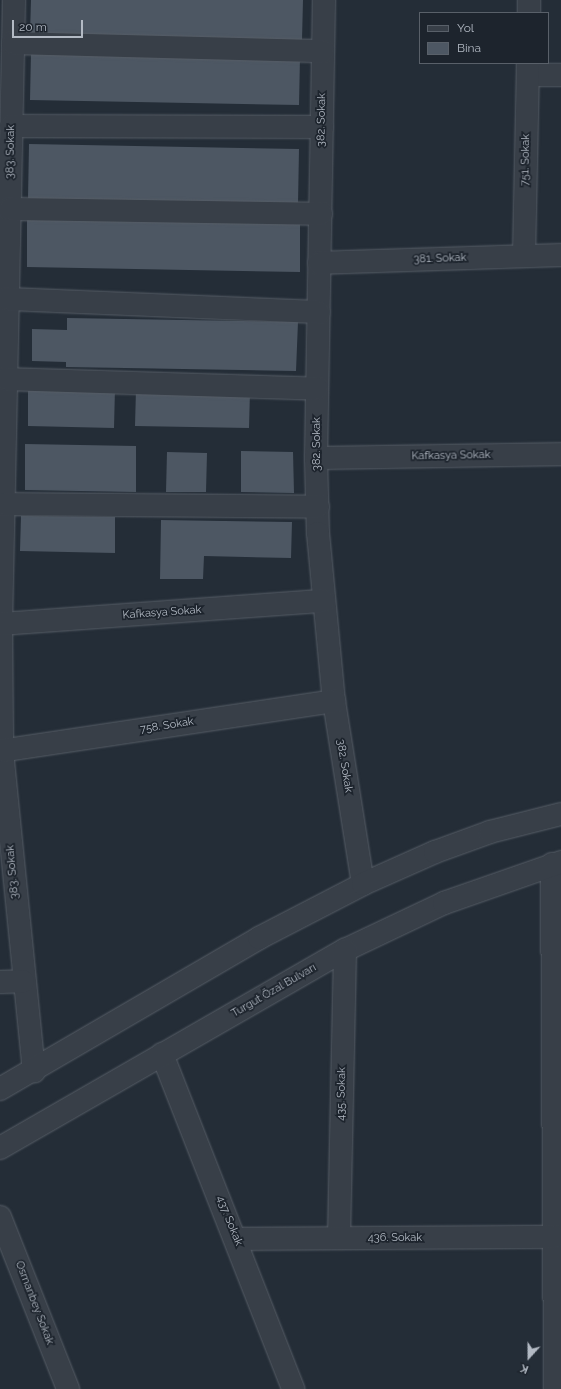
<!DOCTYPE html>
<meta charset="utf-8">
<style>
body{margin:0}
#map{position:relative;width:561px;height:1389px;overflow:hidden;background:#242d37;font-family:Raleway,sans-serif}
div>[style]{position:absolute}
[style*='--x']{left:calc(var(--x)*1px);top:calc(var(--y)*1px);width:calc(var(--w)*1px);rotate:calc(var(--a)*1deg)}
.building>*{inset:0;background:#4d5763}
.roads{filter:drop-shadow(0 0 1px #565d66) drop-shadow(0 0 1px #565d66)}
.minor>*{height:22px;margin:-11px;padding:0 11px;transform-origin:11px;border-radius:11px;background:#383f48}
span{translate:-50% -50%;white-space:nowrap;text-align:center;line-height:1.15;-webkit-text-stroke:3.5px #1d242d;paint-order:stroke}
.street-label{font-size:11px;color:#b3bac4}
.legend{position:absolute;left:419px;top:12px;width:130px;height:52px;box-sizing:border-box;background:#1d242d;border:1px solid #596069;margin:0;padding:5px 7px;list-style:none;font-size:12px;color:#b3bac4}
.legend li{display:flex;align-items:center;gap:8px;height:20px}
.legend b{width:20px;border:1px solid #596069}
.north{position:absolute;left:509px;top:1337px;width:40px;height:40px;-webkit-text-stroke:3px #1d242d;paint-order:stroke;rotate:201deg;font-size:11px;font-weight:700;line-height:16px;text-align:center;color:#b3bac4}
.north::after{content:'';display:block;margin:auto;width:14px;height:18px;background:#b3bac4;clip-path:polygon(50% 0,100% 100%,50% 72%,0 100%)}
.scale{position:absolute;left:12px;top:20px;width:71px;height:18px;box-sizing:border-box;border:2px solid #b3bac4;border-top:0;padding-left:5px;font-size:12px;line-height:14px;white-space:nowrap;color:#b3bac4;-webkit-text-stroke:3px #1d242d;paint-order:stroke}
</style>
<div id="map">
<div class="building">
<div style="clip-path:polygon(31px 0,303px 0,302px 40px,30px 35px)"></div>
<div style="clip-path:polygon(31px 52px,300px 57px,299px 105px,30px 100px)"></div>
<div style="clip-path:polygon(29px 144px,299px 149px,298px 204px,28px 199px)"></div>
<div style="clip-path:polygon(27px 218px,300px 223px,300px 272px,27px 267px)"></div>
<div style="clip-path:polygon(67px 318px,298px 322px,296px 371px,66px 367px,66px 362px,32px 361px,32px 329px,67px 330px)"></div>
<div style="clip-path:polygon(28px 386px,115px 388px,114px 428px,28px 426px)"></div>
<div style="clip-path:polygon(136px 389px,250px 391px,249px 428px,135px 426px)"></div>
<div style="clip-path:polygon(25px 444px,136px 446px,136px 492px,25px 490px)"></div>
<div style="clip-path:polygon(241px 451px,293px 452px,294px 493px,241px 492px)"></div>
<div style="clip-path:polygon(167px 452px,207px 453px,206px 492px,166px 492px)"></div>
<div style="clip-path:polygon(21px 516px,115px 517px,115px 553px,20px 551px)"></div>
<div style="clip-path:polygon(161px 520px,292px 522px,291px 558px,204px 556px,203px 579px,160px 579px)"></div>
</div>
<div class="roads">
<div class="minor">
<div style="--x:14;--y:0;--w:624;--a:91.19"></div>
<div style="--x:1;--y:624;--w:127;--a:89.5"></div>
<div style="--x:2;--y:751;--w:322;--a:84.3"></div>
<div style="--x:324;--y:0;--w:458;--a:91"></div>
<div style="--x:316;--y:458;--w:75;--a:88.5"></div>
<div style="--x:318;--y:533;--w:169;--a:84.6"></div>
<div style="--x:334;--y:701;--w:185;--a:81"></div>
<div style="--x:529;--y:13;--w:13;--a:-90"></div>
<div style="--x:13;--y:43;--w:310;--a:1.5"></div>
<div style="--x:528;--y:75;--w:33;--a:0"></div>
<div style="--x:11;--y:126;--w:311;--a:0.2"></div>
<div style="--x:10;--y:209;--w:311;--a:0.9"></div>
<div style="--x:524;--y:256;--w:193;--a:-88.8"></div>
<div style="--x:319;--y:263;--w:242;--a:-1.9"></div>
<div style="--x:8;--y:299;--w:311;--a:2.4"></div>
<div style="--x:6;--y:379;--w:311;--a:1.8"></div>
<div style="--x:316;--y:458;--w:245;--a:-0.9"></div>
<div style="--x:4;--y:504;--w:314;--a:0.5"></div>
<div style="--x:0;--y:624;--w:324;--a:-4.1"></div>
<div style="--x:0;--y:751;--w:338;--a:-8.5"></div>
<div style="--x:552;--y:864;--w:525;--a:89.67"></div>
<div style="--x:0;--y:982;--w:23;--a:-2"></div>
<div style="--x:162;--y:1054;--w:360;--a:68.6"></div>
<div style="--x:0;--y:1089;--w:300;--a:-30.2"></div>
<div style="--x:259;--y:938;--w:117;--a:-27.4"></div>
<div style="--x:363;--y:884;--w:79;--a:-24"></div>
<div style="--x:435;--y:852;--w:59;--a:-20"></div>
<div style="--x:490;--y:832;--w:73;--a:-14.2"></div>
<div style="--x:0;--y:1148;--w:398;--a:-29.9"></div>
<div style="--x:345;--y:950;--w:110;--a:-25.4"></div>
<div style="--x:444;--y:903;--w:124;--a:-19.3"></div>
<div style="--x:0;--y:1217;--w:185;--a:68.4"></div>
<div style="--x:339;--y:1238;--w:288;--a:-88.8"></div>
<div style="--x:237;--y:1239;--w:317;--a:-0.4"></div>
</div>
</div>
<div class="street-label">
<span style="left:322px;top:120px;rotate:-89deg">382. Sokak</span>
<span style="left:11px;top:152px;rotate:-89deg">383. Sokak</span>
<span style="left:526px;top:160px;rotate:-89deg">751. Sokak</span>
<span style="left:440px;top:259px;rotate:-2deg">381. Sokak</span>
<span style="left:317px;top:444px;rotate:-90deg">382. Sokak</span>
<span style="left:451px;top:456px;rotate:-1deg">Kafkasya Sokak</span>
<span style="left:162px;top:613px;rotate:-4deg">Kafkasya Sokak</span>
<span style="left:167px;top:726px;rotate:-9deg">758. Sokak</span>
<span style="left:344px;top:766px;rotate:81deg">382. Sokak</span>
<span style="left:13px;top:872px;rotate:-95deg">383. Sokak</span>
<span style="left:274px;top:991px;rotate:-30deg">Turgut Özal Bulvarı</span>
<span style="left:342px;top:1094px;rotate:-89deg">435. Sokak</span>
<span style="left:229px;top:1221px;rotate:68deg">437. Sokak</span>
<span style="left:395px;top:1238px">436. Sokak</span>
<span style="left:34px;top:1303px;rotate:69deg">Osmanbey Sokak</span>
</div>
<ul class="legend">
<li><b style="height:5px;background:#383f48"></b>Yol</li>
<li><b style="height:11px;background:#4d5763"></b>Bina</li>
</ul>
<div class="north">K</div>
<div class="scale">20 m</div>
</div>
